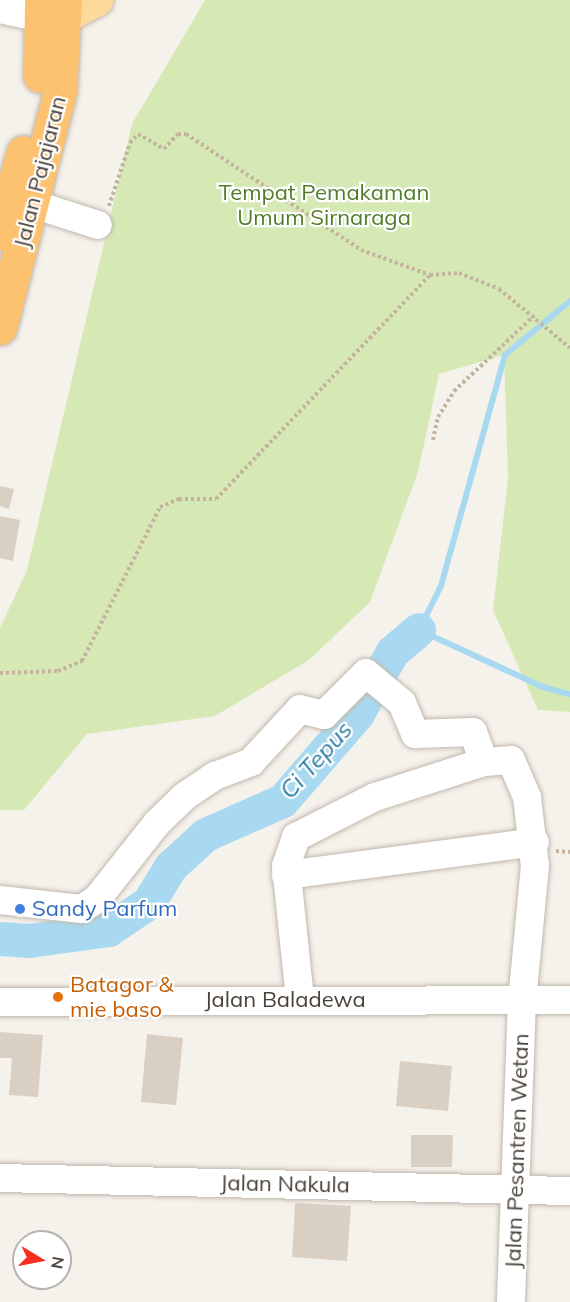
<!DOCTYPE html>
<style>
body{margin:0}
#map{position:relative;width:570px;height:1302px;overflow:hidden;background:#f5f1eb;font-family:Mulish,sans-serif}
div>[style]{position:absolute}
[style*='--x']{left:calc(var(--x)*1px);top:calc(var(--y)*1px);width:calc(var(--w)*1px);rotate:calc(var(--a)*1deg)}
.green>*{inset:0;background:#d6e9b5}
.stream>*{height:6px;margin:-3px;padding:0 3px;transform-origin:3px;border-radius:3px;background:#a9d9f1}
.river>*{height:34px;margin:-17px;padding:0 17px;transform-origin:17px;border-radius:17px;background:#a9d9f1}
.building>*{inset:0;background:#dacfc3}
.path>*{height:4px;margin-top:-2px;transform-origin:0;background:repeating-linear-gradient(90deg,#c3b39f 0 3px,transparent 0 6px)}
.roads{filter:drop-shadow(0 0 2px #c1b8ad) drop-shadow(0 0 2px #c1b8ad)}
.minor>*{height:28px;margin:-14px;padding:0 14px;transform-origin:14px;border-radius:14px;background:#fff}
.major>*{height:33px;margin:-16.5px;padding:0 16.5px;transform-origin:16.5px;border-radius:16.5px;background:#fdda9c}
.highway>*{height:33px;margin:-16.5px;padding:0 16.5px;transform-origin:16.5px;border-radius:16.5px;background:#fdc26f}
.dots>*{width:16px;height:16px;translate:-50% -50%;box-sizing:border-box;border:3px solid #fff;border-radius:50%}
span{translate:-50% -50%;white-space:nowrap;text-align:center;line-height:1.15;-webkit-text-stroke:4.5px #fff;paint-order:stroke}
.street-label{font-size:22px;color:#4a4239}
.park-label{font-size:22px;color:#507c2b}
.shop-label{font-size:22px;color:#366cbe}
.left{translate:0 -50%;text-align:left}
.food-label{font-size:22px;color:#c56008}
.water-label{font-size:24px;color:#2e7da6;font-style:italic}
.north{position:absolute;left:12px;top:1230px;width:60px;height:60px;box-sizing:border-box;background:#fff;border:2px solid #b7b3b0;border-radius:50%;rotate:100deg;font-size:16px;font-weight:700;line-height:24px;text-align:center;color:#4a4239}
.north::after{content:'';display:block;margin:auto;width:21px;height:27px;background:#f82e1f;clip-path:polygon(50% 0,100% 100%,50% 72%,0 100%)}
</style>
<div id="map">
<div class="green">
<div style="clip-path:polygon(205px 0,570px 0,570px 712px,538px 710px,493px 610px,508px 478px,504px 355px,439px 374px,418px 472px,370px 602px,309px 660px,215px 716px,87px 734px,24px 810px,0 810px,0 628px,27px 570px,132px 124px)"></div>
</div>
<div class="stream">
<div style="--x:570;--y:301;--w:85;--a:140.3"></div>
<div style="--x:505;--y:355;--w:240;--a:105.5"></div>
<div style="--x:441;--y:586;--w:49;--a:116.6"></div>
<div style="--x:419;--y:630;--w:136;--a:24.7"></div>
<div style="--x:543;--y:687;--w:28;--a:15"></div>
</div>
<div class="river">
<div style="--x:0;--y:939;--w:29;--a:4"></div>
<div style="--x:29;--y:941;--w:81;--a:-7.8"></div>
<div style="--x:109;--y:930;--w:48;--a:-34"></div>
<div style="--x:149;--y:903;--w:42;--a:-58.6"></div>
<div style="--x:171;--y:867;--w:47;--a:-42.4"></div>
<div style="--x:206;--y:835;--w:84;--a:-23.8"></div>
<div style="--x:283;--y:801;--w:115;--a:-49.2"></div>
<div style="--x:358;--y:714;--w:71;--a:-60.6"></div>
<div style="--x:393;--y:652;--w:34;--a:-40"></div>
</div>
<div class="building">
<div style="clip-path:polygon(0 486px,14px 489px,9px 509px,0 506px)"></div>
<div style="clip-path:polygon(0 516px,20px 520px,13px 561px,0 558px)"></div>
<div style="clip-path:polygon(0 1032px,43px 1035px,38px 1097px,9px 1095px,12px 1058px,0 1058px)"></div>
<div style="clip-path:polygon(147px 1034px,183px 1038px,176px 1105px,141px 1102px)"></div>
<div style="clip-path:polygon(400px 1061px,452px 1066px,448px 1111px,396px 1106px)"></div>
<div style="clip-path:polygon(411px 1135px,453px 1135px,452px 1167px,411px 1167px)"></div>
<div style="clip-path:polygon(295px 1203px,351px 1206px,347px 1261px,292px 1257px)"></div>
</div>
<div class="path">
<div style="--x:109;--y:206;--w:66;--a:-71.6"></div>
<div style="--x:130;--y:143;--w:12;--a:-48"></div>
<div style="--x:138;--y:134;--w:30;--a:30"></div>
<div style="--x:164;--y:149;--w:21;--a:-47"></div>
<div style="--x:178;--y:134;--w:8;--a:0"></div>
<div style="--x:186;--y:134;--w:210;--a:33.5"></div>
<div style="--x:361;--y:250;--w:73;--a:19.9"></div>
<div style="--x:430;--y:275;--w:29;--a:-4"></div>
<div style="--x:459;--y:273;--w:43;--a:21.8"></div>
<div style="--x:499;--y:289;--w:92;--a:39.7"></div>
<div style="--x:433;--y:440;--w:24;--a:-78"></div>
<div style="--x:438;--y:417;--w:31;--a:-58"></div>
<div style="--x:454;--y:391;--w:110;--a:-43.2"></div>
<div style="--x:0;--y:673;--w:58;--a:-2"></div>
<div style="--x:58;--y:671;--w:26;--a:-23"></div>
<div style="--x:82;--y:661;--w:173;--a:-63.1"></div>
<div style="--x:160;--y:507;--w:21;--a:-23"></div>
<div style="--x:179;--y:499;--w:37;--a:0"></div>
<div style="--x:216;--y:499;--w:310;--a:-46.3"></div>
<div style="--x:556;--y:851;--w:14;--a:4"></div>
</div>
<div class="roads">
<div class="minor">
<div style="--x:0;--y:9;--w:43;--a:12.1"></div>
<div style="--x:33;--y:204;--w:68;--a:17.9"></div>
<div style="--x:286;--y:875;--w:251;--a:-7.5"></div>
<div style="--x:0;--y:900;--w:82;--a:6.3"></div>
<div style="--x:82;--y:909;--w:18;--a:-34"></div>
<div style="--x:97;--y:899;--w:97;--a:-51.7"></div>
<div style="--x:157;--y:823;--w:39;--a:-44"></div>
<div style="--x:185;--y:796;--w:36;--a:-34"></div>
<div style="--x:215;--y:776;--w:39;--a:-21"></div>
<div style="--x:251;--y:762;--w:72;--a:-47.2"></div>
<div style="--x:300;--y:709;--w:25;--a:14"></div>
<div style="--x:324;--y:715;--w:59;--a:-45"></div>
<div style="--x:366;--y:673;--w:47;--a:39.8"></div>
<div style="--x:402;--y:703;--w:34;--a:67"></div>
<div style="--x:415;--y:734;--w:58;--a:-2"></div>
<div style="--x:473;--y:732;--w:32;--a:70"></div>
<div style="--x:300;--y:999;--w:134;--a:-96"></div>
<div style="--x:286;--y:866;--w:31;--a:-71"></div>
<div style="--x:296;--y:837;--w:89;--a:-26.9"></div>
<div style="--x:375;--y:797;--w:114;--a:-17.8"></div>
<div style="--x:484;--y:762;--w:27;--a:-4"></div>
<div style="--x:511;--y:760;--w:40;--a:66.6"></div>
<div style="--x:527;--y:797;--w:69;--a:83.4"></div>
<div style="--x:535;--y:866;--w:135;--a:95.5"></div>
<div style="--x:522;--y:1000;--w:302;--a:92.1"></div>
<div style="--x:0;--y:1002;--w:570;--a:-0.2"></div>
<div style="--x:0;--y:1178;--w:570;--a:1.31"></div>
</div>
<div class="major">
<div style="--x:42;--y:18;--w:24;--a:-7"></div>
<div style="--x:66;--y:15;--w:34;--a:-27"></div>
</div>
<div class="highway">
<div style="--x:40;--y:76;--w:76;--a:-89.2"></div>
<div style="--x:0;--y:233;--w:84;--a:-74.1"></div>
<div style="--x:0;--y:328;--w:244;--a:-75.8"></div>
<div style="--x:60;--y:91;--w:91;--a:-86.9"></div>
</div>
</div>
<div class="dots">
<div style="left:20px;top:909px;background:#3f7fe0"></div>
<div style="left:58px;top:997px;background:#e8710a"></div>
</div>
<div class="street-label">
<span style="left:40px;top:172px;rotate:-76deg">Jalan Pajajaran</span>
<span style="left:285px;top:1000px">Jalan Baladewa</span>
<span style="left:517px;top:1151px;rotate:-88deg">Jalan Pesantren Wetan</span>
<span style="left:285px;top:1184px;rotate:1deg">Jalan Nakula</span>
</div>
<div class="park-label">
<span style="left:324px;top:205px">Tempat Pemakaman<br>Umum Sirnaraga</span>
</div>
<div class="shop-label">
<span class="left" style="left:32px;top:909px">Sandy Parfum</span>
</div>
<div class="food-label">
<span class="left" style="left:70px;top:997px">Batagor &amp;<br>mie baso</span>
</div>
<div class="water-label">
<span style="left:316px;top:760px;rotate:-48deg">Ci Tepus</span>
</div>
<div class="north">N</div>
</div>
